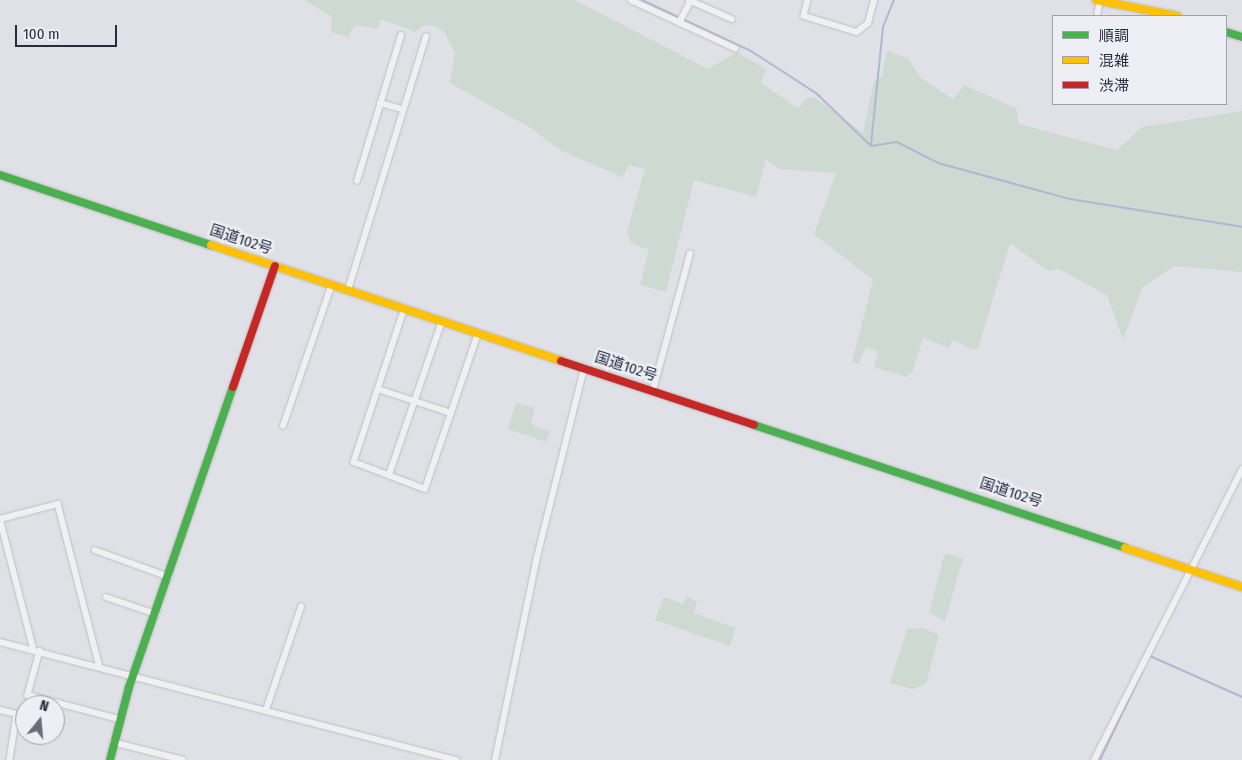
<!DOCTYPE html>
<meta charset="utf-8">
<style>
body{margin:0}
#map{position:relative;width:1242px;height:760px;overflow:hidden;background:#e0e1e6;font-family:"Fira Sans Condensed","Noto Sans JP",sans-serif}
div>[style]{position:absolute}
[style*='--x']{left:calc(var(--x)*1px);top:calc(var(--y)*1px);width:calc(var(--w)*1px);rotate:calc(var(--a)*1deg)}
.green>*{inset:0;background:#ced9d1}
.stream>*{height:2px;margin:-1px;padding:0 1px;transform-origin:1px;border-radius:1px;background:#aeb8d2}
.roads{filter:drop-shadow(0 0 1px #bdbec3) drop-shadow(0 0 1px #bdbec3)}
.street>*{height:5.5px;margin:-2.75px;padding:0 2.75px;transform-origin:2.75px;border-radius:2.75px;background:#f0f0f2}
.fast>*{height:8px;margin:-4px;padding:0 4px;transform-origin:4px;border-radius:4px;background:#4caf50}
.slow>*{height:8px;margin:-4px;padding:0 4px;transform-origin:4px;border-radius:4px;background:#ffc107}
.jam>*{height:8px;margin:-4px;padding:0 4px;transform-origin:4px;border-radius:4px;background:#c62828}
span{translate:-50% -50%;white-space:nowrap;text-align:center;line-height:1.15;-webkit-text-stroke:5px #edeff5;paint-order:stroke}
.street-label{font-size:15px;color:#272b3f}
.legend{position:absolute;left:1052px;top:15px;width:175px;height:90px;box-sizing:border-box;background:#edeff5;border:1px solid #9ea1ac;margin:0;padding:6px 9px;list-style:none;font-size:15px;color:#272b3f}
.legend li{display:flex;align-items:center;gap:10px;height:25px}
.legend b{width:25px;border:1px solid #9ea1ac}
.north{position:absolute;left:15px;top:695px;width:50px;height:50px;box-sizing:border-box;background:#edeff5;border:1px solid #9ea1ac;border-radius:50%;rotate:17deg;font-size:14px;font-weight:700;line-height:20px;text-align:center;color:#272b3f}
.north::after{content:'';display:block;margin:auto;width:18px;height:22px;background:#686b79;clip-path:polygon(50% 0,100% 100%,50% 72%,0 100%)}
.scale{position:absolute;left:15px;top:25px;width:102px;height:22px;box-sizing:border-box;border:2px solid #272b3f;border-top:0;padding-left:6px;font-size:15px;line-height:18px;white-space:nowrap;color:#272b3f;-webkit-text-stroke:4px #edeff5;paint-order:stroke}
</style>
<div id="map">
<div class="green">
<div style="clip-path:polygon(304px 0,575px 0,708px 69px,737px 52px,766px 69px,761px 83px,798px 108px,808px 97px,817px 99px,863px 133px,874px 81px,882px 77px,887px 51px,908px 58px,921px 78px,953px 99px,964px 85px,1016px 108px,1019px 124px,1117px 150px,1142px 127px,1242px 111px,1242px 272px,1174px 266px,1142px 288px,1123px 340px,1107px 295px,1059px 269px,1048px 271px,1010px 243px,978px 348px,973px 350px,953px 340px,949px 348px,923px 338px,912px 373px,906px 377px,874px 367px,878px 352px,866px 347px,858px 364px,852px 362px,873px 280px,814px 234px,836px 173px,779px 169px,766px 159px,756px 197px,694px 180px,666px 292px,640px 285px,649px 250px,631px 243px,627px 231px,645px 169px,629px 165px,622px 177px,560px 150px,531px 128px,450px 83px,455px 53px,445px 33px,435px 26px,425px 25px,415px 32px,381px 19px,377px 29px,355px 25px,348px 37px,331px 32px,332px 17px)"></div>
<div style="clip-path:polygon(516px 403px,535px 408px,531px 424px,550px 432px,546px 442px,508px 429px)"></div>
<div style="clip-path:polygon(949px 554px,963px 559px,945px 621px,929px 613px,944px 555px)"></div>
<div style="clip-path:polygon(664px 597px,683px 604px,687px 597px,697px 601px,694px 613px,735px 628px,730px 646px,655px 620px)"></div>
<div style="clip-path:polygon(923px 628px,939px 635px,926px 684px,912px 689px,890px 683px,907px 629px)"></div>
</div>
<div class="stream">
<div style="--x:642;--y:0;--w:120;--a:25.1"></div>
<div style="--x:751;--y:51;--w:77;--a:32.9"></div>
<div style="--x:816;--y:93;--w:76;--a:43.9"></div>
<div style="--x:871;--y:146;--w:26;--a:-9"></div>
<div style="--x:897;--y:142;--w:46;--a:27.1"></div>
<div style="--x:938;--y:163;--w:137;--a:15.3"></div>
<div style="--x:1070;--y:199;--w:174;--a:9.2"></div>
<div style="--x:871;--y:145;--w:119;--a:-84.2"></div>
<div style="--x:883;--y:27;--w:29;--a:-68"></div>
<div style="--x:1150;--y:656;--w:101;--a:24"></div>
<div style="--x:1100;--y:760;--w:98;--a:-64.5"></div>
</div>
<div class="roads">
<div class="street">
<div style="--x:631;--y:0;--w:115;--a:24.8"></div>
<div style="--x:689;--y:0;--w:47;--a:23.8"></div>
<div style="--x:808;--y:0;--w:16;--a:104"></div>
<div style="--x:804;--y:16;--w:55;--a:16.8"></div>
<div style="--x:857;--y:32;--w:14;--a:-39"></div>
<div style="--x:868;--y:23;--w:24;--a:-75"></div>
<div style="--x:1097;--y:16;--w:15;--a:-79"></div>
<div style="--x:679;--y:23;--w:26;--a:-62"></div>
<div style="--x:380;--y:103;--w:23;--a:15"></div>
<div style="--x:357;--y:181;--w:152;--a:-73.2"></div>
<div style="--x:348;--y:290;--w:265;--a:-72.9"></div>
<div style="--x:405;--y:308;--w:162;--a:108.3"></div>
<div style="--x:354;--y:462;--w:76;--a:20.8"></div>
<div style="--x:425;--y:489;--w:165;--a:-71.2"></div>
<div style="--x:378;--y:389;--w:77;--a:18.2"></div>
<div style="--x:653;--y:390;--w:141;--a:-74.8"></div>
<div style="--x:283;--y:426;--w:150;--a:-71"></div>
<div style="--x:389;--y:475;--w:163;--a:-71"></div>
<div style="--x:0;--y:518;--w:136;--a:75.6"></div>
<div style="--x:0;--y:519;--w:60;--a:-14.5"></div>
<div style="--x:58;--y:504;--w:168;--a:75.6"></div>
<div style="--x:95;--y:550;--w:79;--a:20"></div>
<div style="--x:106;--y:597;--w:53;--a:18.8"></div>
<div style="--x:0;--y:642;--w:471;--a:14.5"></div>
<div style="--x:40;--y:651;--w:46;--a:105.3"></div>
<div style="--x:28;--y:695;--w:94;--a:14.8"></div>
<div style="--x:0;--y:710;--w:17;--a:13"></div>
<div style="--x:17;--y:714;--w:47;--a:98.7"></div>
<div style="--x:266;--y:710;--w:109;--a:-71.2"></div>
<div style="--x:113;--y:742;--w:72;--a:14.4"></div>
<div style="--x:495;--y:760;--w:207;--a:-78.3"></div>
<div style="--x:537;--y:557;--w:195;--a:-76"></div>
<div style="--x:1094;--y:760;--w:326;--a:-63"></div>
</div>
<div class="fast">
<div style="--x:1226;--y:32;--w:17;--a:17"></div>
<div style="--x:0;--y:175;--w:222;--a:18.4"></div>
<div style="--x:754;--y:425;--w:391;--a:18.3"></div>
<div style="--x:110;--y:760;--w:75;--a:-75.4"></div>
<div style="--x:129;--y:687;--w:318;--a:-70.9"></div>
</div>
<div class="slow">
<div style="--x:1096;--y:0;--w:83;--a:11.2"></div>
<div style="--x:211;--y:245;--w:369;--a:18.3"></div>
<div style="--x:1125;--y:548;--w:123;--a:18.4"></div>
</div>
<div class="jam">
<div style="--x:561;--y:361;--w:203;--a:18.3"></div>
<div style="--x:233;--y:387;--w:128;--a:-70.9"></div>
</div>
</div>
<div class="street-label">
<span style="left:241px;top:240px;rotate:18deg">国道102号</span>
<span style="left:626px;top:367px;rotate:18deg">国道102号</span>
<span style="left:1011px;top:493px;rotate:18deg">国道102号</span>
</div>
<ul class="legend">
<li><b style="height:6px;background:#4caf50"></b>順調</li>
<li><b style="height:6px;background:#ffc107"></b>混雑</li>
<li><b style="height:6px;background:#c62828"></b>渋滞</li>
</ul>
<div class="north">N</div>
<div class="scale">100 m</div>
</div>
